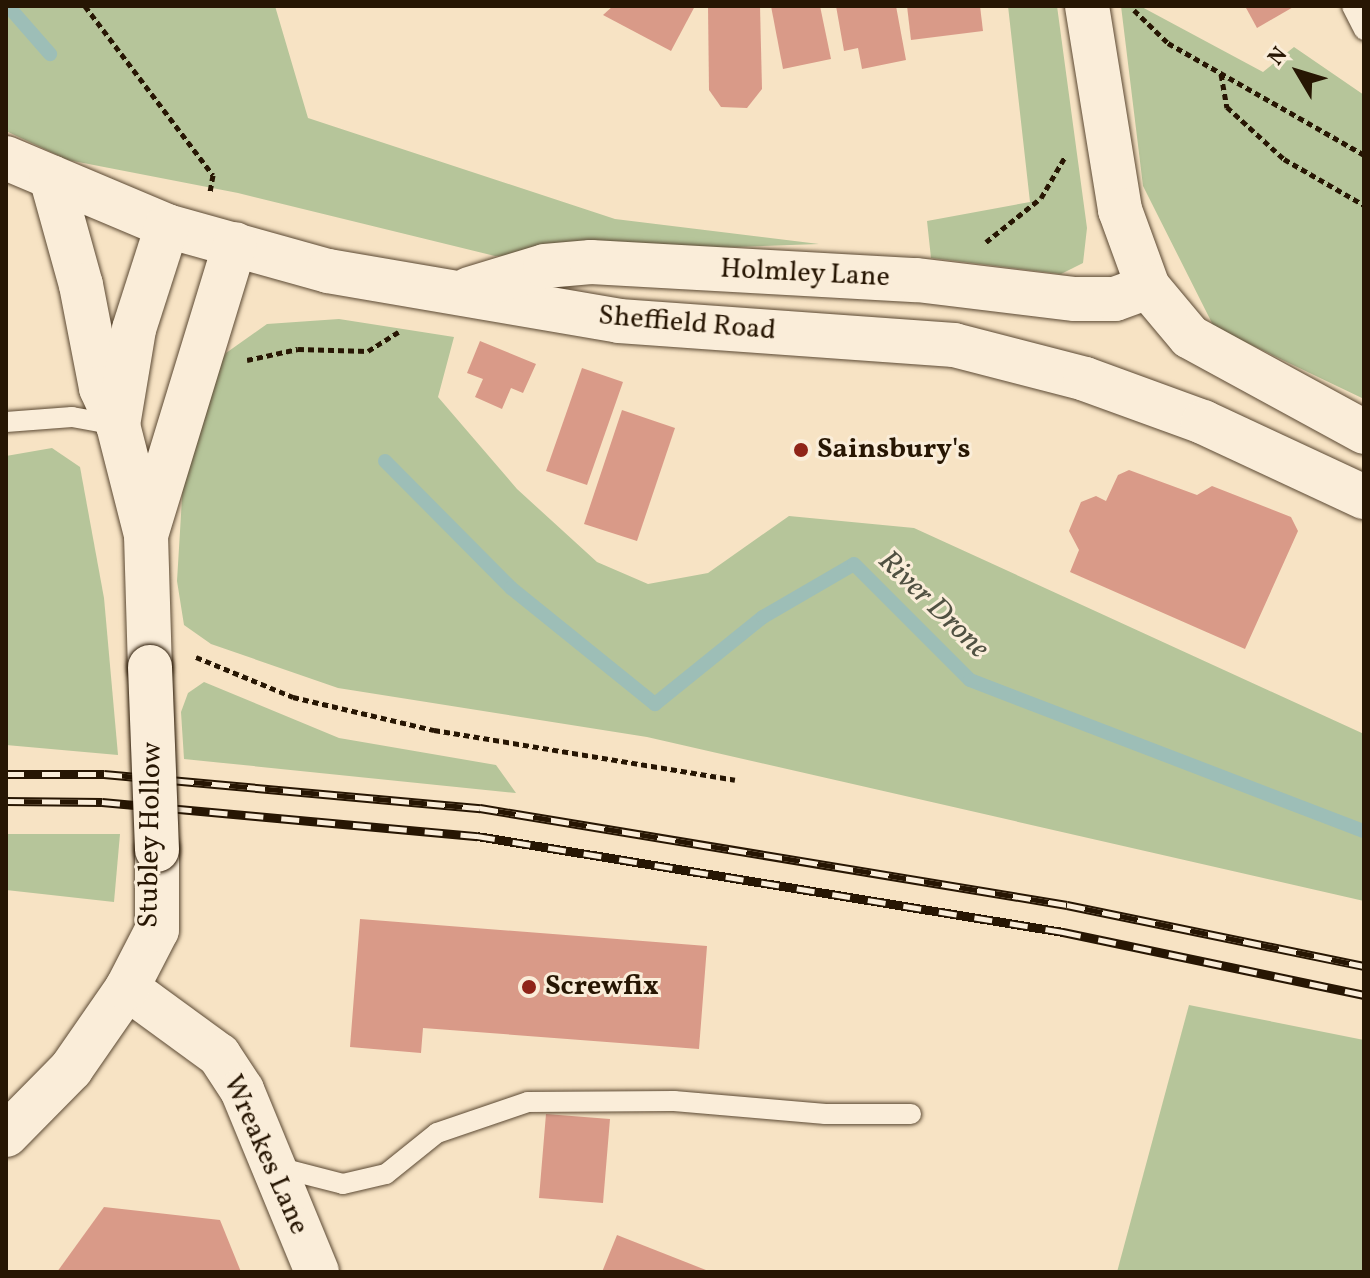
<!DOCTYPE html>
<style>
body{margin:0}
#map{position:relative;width:1370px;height:1278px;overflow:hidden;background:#f7e3c4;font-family:Vollkorn,serif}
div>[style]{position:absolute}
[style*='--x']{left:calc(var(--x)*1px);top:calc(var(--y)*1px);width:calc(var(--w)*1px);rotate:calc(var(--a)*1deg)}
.green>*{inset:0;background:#b6c59a}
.stream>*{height:14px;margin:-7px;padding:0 7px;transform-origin:7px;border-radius:7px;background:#9dbeb7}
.building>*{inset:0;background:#d99a88}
.path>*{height:5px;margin-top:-2.5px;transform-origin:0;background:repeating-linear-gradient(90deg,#271603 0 6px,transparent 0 10px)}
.roads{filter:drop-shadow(0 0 2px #5b4933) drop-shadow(0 0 2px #5b4933)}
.lane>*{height:20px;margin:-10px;padding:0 10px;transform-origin:10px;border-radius:10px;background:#faedd9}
.secondary>*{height:44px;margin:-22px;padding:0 22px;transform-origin:22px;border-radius:22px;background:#faedd9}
.rail>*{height:9px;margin-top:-4.5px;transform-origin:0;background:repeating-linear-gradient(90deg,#faedd9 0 18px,#271603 0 36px);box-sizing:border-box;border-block:2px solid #271603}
.bridges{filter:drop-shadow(0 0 2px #271603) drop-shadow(0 0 2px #271603)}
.secondary-bridge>*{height:44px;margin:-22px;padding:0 22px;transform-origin:22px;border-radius:22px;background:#faedd9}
.dots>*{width:22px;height:22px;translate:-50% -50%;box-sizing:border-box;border:4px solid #faedd9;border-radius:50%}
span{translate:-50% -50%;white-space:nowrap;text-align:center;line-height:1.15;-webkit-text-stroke:6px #faedd9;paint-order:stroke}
.street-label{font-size:28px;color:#271603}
.poi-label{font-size:28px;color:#271603;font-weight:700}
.left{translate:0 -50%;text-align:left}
.water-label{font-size:30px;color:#505142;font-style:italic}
.frame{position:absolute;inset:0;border:8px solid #271603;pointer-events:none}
.north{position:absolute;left:1258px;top:32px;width:80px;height:80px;-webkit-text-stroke:6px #faedd9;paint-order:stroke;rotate:308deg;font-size:22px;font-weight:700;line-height:32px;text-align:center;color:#271603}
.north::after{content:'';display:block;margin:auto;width:28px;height:36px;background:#271603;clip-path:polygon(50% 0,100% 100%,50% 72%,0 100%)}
</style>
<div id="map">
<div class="green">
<div style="clip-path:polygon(6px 6px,275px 6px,308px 118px,615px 219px,819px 244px,495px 256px,238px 193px,68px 160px,6px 131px)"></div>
<div style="clip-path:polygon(1008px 6px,1057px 6px,1087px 228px,1083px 263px,1061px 274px,931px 258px,927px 221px,1030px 202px)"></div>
<div style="clip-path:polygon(1121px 6px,1140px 6px,1263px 72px,1294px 47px,1364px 95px,1364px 399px,1214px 327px,1143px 186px)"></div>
<div style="clip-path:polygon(339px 319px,454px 337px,438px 397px,517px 489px,597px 562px,648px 584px,708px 573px,789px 516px,914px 528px,1364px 734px,1364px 901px,647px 737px,338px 688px,211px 644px,184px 625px,177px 581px,184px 465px,208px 384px,226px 353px,267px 324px)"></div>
<div style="clip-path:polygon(52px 448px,80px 467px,104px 598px,118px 755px,6px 745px,6px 456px)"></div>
<div style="clip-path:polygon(204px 682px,339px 738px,496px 765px,516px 793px,184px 759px,181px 712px,188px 693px)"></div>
<div style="clip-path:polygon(6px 834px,120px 834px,114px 902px,6px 890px)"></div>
<div style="clip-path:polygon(1189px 1005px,1364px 1040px,1364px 1272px,1117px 1272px)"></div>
</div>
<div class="stream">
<div style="--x:8;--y:6;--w:64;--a:48.8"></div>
<div style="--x:385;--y:461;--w:179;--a:45.2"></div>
<div style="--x:511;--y:588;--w:185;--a:38.9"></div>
<div style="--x:655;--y:704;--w:139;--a:-38.9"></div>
<div style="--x:763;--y:617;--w:105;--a:-30.2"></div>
<div style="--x:854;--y:564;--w:164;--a:45"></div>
<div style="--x:970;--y:680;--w:422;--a:21"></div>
</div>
<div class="building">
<div style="clip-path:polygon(613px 6px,695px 6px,671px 51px,603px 15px)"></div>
<div style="clip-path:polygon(708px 6px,760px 6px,762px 89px,747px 108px,721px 107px,709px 90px)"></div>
<div style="clip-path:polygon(771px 6px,820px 6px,831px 59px,783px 69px)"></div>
<div style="clip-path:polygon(836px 6px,896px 6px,906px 60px,862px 69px,858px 48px,844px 51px)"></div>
<div style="clip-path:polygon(907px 6px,980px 6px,983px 31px,911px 40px)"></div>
<div style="clip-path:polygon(1245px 6px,1295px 6px,1257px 28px)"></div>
<div style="clip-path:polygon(480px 341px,536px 364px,523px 393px,511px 388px,502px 409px,475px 397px,483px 379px,467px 373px)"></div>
<div style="clip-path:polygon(582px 368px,623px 382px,587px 485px,546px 471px)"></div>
<div style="clip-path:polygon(622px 410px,675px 428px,637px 541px,584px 524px)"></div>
<div style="clip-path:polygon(1129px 470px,1197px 495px,1212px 486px,1291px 517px,1298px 531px,1245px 649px,1070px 572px,1079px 550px,1069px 531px,1081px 502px,1096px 496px,1106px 501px,1118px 475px)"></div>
<div style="clip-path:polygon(360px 919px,707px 946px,699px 1049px,423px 1028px,421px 1053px,350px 1047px)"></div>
<div style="clip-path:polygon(546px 1114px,610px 1119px,603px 1203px,539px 1198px)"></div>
<div style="clip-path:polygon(104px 1207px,220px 1220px,241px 1272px,57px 1272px)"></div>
<div style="clip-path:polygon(617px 1235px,711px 1272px,602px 1272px)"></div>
</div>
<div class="path">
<div style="--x:85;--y:6;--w:212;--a:52.9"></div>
<div style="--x:213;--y:175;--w:17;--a:100"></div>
<div style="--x:1134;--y:10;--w:47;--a:44.1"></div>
<div style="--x:1168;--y:43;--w:226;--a:29.7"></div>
<div style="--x:1221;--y:74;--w:34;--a:80"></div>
<div style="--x:1227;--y:107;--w:77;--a:42.4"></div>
<div style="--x:1284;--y:159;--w:92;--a:29.9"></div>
<div style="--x:986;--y:242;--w:70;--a:-38.7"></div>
<div style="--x:1041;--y:198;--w:48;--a:-59.7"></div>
<div style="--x:247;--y:360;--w:52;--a:-12.2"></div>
<div style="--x:298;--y:349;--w:70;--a:1.6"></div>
<div style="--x:368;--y:351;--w:36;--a:-32"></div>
<div style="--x:196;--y:657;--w:105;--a:22.4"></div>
<div style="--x:293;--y:697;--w:145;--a:13.2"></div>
<div style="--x:434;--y:730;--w:305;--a:9.4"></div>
</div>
<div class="roads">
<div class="lane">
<div style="--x:1352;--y:6;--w:27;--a:63"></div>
<div style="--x:6;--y:422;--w:66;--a:-4.3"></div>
<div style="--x:72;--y:417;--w:46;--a:10.1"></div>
<div style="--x:273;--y:1166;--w:72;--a:14.4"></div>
<div style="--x:343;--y:1184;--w:44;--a:-13.1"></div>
<div style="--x:386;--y:1174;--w:65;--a:-38.8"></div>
<div style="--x:437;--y:1133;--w:96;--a:-18.8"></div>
<div style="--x:528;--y:1102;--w:146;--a:-0.4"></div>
<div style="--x:674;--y:1101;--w:152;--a:4.9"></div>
<div style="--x:825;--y:1114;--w:86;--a:0"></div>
</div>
<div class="secondary">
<div style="--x:1087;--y:6;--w:207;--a:80.8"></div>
<div style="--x:1120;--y:210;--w:82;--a:70"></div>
<div style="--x:1148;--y:287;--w:65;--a:50"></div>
<div style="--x:1190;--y:337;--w:198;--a:28.6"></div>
<div style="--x:6;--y:158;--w:175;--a:22.9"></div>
<div style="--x:167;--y:226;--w:167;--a:15.6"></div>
<div style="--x:328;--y:271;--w:295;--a:9.7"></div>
<div style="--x:619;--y:321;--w:336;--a:4.1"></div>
<div style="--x:954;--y:345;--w:135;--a:14.5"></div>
<div style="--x:1085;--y:379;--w:126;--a:20"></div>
<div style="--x:1203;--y:422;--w:178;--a:25"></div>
<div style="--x:51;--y:177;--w:112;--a:74.5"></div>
<div style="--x:81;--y:285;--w:105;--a:79"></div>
<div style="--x:101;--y:388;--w:41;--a:65.3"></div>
<div style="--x:118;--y:425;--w:114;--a:75.7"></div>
<div style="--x:146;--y:535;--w:132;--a:88.3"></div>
<div style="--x:469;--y:289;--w:79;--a:-16.8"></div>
<div style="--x:545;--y:266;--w:46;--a:-5"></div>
<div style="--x:591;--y:262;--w:326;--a:3.2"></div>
<div style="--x:917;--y:280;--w:159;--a:6.9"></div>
<div style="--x:1075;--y:299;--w:40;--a:0"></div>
<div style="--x:1115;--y:299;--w:35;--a:-20"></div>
<div style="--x:118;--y:425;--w:97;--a:-80.5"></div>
<div style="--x:134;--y:329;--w:108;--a:-72.2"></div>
<div style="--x:147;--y:532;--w:301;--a:-73"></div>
<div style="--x:127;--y:988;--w:114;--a:36.1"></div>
<div style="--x:219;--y:1055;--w:42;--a:56.7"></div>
<div style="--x:242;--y:1090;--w:197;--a:67.6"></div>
<div style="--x:6;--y:1135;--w:93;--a:-45.4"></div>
<div style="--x:71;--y:1069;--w:98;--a:-55.3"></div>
<div style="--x:127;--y:988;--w:65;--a:-62.7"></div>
<div style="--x:157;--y:930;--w:80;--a:-90"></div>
</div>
</div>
<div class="rail">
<div style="--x:6;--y:774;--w:98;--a:0"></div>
<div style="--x:104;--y:774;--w:378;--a:5.2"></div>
<div style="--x:480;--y:808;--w:595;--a:9.38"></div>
<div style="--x:1067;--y:905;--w:303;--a:11.6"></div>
<div style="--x:6;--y:801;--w:96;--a:0.6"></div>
<div style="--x:102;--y:802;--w:377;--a:5.2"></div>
<div style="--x:477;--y:836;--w:594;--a:9.3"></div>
<div style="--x:1063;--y:932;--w:308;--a:11.8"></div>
</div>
<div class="bridges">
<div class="secondary-bridge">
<div style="--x:150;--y:667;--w:183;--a:87.8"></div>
</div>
</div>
<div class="dots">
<div style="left:801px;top:450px;background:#8f2418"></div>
<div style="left:529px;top:987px;background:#8f2418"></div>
</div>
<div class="street-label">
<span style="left:805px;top:274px;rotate:3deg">Holmley Lane</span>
<span style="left:687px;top:324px;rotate:5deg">Sheffield Road</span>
<span style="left:151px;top:835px;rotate:-89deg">Stubley Hollow</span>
<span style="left:265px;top:1155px;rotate:66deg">Wreakes Lane</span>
</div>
<div class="poi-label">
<span class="left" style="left:817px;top:450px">Sainsbury's</span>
<span class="left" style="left:545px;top:987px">Screwfix</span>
</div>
<div class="water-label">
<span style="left:933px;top:605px;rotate:44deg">River Drone</span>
</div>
<div class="frame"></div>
<div class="north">N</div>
</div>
